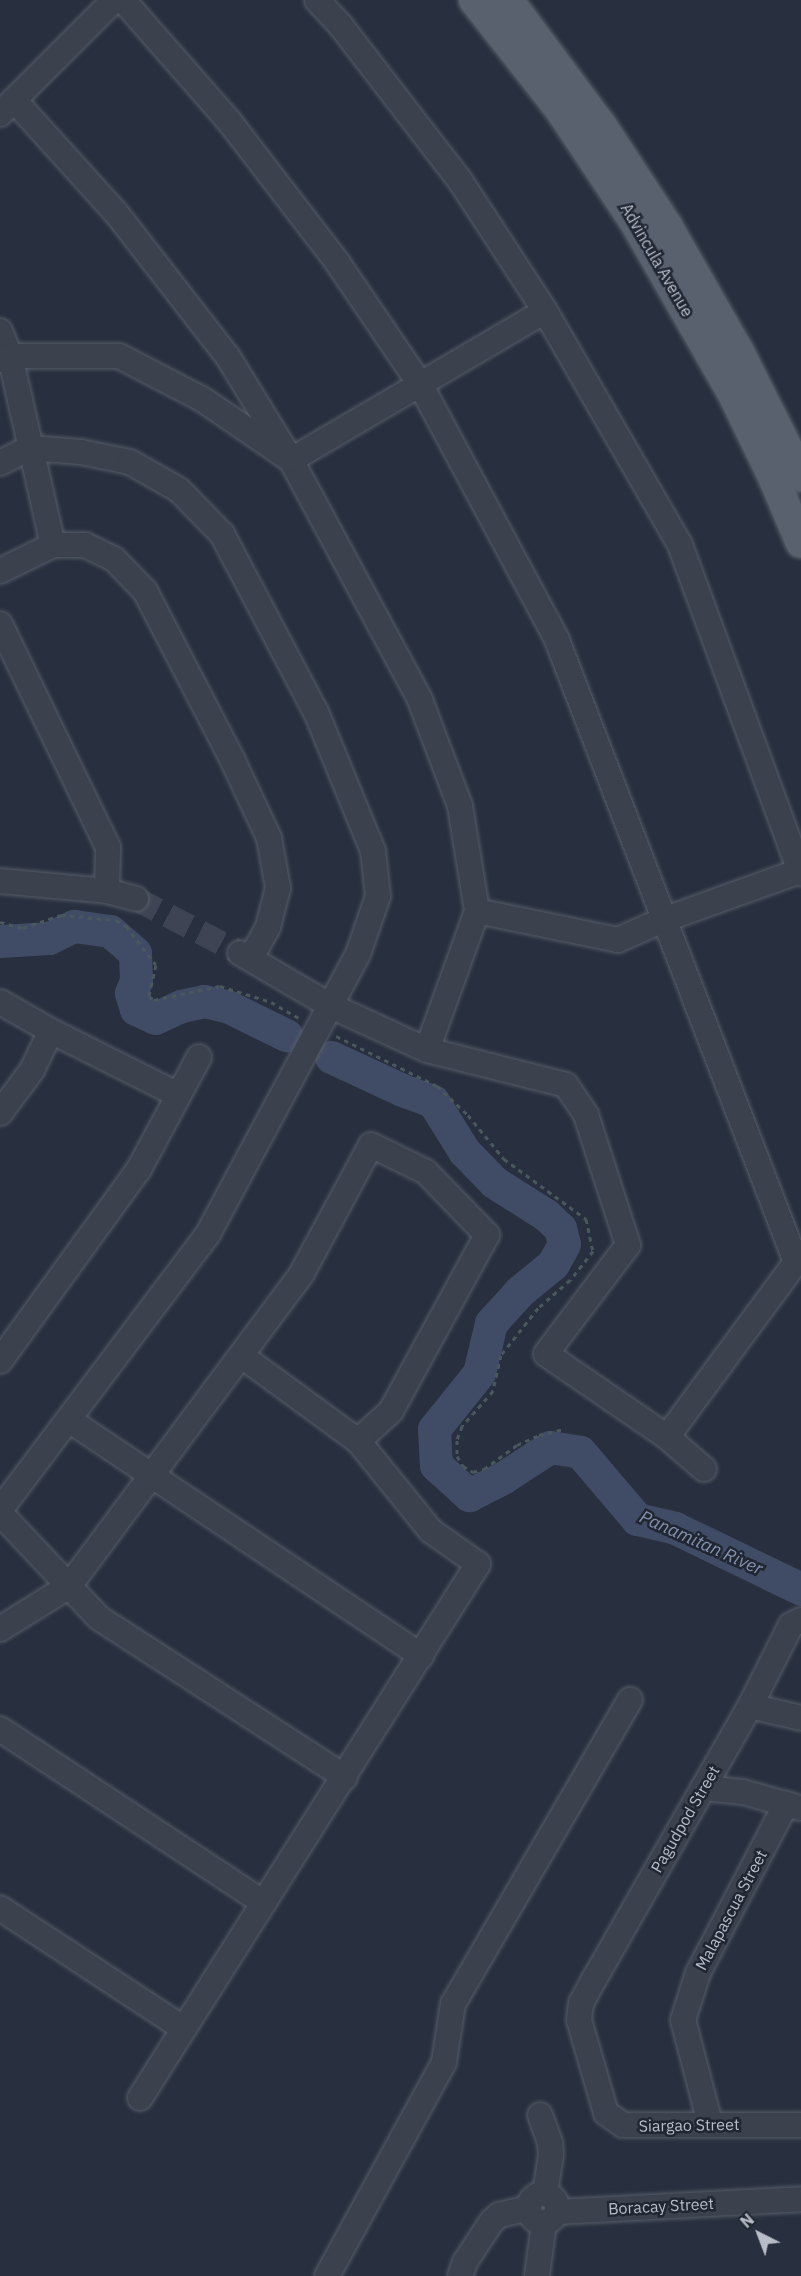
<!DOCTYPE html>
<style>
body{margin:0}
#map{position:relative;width:801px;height:2276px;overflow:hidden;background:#282f3e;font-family:"IBM Plex Sans",sans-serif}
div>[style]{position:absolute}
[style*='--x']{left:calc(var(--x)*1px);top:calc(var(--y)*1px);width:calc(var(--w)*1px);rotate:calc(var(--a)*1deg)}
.river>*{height:33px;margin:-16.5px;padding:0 16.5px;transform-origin:16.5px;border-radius:16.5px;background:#404c65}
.minor-tunnel>*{height:24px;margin-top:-12px;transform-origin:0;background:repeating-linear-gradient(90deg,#3e4453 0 24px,transparent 0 36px)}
.path>*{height:3px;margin-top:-1.5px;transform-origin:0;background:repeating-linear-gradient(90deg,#48585c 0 4.5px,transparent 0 9px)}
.roads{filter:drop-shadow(0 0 2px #565d68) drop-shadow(0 0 2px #565d68)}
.minor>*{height:24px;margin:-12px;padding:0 12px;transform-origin:12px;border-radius:12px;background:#3b424e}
.minor>.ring{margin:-12px;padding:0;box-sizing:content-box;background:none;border:24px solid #3b424e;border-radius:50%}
.major>*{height:30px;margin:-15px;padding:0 15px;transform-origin:15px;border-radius:15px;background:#5a616e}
span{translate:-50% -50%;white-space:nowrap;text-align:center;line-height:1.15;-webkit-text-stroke:5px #202733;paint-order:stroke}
.street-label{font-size:16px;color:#b8bdc8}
.water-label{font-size:18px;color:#8391ad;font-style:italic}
.north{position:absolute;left:729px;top:2204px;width:60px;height:60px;-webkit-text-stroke:4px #202733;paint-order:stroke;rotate:318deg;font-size:16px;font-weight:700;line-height:24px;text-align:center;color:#b8bdc8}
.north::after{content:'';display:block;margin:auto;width:21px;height:27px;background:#b8bdc8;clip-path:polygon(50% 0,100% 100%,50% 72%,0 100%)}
</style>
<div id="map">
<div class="river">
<div style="--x:0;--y:941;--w:49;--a:-3.5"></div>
<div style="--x:49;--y:938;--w:28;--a:-26"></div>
<div style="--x:74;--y:926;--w:36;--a:8"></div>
<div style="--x:110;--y:931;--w:33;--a:41"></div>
<div style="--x:135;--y:953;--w:28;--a:88"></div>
<div style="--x:136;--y:981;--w:13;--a:113"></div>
<div style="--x:131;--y:993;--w:17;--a:73"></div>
<div style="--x:136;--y:1009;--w:21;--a:25"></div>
<div style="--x:155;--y:1018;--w:29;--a:-25"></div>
<div style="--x:181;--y:1006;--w:24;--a:-12"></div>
<div style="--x:204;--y:1001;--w:26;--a:13"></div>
<div style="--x:229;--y:1007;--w:64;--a:26.2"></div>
<div style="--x:331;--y:1057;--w:78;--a:24.9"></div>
<div style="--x:402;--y:1090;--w:33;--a:20"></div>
<div style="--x:433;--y:1101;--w:59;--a:58.2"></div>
<div style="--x:464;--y:1151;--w:43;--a:45.9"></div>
<div style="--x:494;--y:1182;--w:62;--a:32.4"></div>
<div style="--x:546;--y:1215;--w:19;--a:43"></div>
<div style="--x:560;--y:1228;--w:16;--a:76"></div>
<div style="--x:564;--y:1244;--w:23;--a:119"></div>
<div style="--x:553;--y:1264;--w:43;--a:140.7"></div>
<div style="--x:520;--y:1291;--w:43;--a:132.2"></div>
<div style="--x:491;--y:1323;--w:51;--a:103.5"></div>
<div style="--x:479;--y:1373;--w:72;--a:128.8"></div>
<div style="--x:434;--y:1429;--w:36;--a:87"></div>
<div style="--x:436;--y:1465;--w:45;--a:42.3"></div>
<div style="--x:469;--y:1495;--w:39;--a:-27"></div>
<div style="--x:504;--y:1477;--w:55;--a:-33.1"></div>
<div style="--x:550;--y:1447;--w:30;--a:9"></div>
<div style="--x:580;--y:1452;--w:88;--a:49.6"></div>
<div style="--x:637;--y:1519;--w:39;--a:13"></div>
<div style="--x:675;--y:1528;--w:140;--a:25.8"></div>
</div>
<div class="minor-tunnel">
<div style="--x:136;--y:899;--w:117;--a:27.4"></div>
</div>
<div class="path">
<div style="--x:0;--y:922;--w:24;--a:15"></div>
<div style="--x:23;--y:928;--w:40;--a:-18.9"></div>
<div style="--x:61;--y:915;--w:55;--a:5.2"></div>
<div style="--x:116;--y:920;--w:12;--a:31"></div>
<div style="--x:126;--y:926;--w:49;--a:52.4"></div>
<div style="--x:156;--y:965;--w:32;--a:103"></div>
<div style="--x:149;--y:996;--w:6;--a:39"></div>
<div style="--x:154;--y:1000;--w:67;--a:-12"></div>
<div style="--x:220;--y:986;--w:53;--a:17.4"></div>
<div style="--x:271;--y:1002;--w:34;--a:30"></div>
<div style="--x:336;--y:1036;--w:113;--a:26.3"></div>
<div style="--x:437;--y:1086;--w:42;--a:43.1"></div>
<div style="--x:468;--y:1115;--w:57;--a:50.7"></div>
<div style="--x:504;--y:1159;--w:102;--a:36.2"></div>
<div style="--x:586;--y:1219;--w:33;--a:78"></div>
<div style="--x:593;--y:1251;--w:37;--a:128"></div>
<div style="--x:570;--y:1280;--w:43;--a:138.8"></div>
<div style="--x:538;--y:1308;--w:60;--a:128.2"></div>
<div style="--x:501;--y:1355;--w:37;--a:103"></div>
<div style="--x:493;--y:1391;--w:47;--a:131.5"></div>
<div style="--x:462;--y:1426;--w:15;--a:110"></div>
<div style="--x:457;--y:1440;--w:16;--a:90"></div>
<div style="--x:457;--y:1456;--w:12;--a:59"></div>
<div style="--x:463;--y:1466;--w:12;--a:31"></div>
<div style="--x:473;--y:1472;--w:11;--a:-15"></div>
<div style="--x:484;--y:1469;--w:41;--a:-36"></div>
<div style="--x:517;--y:1445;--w:24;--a:-24"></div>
<div style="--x:539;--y:1435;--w:23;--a:-13"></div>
</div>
<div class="roads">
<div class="minor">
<div style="--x:123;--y:0;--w:161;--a:48.8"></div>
<div style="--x:229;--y:121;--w:178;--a:52.5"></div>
<div style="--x:337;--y:262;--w:148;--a:55.8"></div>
<div style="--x:420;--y:384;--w:290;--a:61.8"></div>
<div style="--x:557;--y:640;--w:666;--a:68.98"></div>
<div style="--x:796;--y:1262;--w:217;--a:126.4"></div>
<div style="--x:317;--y:0;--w:35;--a:47"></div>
<div style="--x:341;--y:26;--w:197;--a:52.4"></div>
<div style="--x:461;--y:182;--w:154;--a:56.9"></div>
<div style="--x:545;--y:311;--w:270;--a:60"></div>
<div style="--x:680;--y:545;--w:350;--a:69.8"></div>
<div style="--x:14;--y:100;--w:154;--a:47.9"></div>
<div style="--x:117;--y:214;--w:181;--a:52.2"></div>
<div style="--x:228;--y:357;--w:121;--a:58.5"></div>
<div style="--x:291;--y:460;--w:272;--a:61.7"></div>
<div style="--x:420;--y:700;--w:113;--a:69.3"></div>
<div style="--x:460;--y:806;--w:106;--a:80.8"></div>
<div style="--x:0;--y:114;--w:161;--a:-45"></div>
<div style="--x:0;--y:331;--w:27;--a:68"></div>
<div style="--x:10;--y:356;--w:194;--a:77.2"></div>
<div style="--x:0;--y:360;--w:11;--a:-22"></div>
<div style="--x:10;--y:356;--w:109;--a:0"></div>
<div style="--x:119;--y:356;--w:93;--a:27.4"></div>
<div style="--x:202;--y:399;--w:108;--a:34.4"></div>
<div style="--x:291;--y:460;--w:294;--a:-30.4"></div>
<div style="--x:0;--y:463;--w:34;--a:-27"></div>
<div style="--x:30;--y:448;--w:51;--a:4.5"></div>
<div style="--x:81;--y:452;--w:50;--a:11.5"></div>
<div style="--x:130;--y:462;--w:56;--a:29.7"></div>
<div style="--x:179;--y:490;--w:62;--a:45.7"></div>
<div style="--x:222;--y:534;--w:201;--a:62.2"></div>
<div style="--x:316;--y:712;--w:150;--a:67.7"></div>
<div style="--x:373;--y:851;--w:45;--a:83.7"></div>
<div style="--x:378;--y:896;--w:61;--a:109"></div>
<div style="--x:358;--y:954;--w:318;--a:118.2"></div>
<div style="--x:208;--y:1234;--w:346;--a:127"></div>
<div style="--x:0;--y:571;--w:59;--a:-26.1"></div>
<div style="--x:53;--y:545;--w:32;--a:0"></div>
<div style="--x:85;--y:545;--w:32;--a:26"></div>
<div style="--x:114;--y:559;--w:45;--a:45.9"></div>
<div style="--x:145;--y:591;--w:191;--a:62.6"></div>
<div style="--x:233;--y:761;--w:85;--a:64.9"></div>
<div style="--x:269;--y:838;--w:51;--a:79.8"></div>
<div style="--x:278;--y:888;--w:40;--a:104.4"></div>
<div style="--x:268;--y:927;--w:35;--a:119"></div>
<div style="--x:0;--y:624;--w:248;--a:64.2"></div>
<div style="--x:108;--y:847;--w:44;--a:91.3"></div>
<div style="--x:0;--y:881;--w:107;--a:5.3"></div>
<div style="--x:107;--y:891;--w:30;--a:15"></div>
<div style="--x:240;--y:953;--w:103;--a:30.3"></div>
<div style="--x:329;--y:1005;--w:108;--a:24.7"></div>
<div style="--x:427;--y:1050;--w:148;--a:-70.2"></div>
<div style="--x:477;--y:911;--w:144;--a:11.6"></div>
<div style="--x:618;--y:940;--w:49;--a:-24"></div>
<div style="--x:663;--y:920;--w:145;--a:-19.7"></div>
<div style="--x:0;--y:1002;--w:59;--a:29.6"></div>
<div style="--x:51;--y:1031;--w:142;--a:26.7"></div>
<div style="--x:427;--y:1050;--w:143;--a:14.1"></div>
<div style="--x:566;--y:1085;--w:36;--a:56"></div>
<div style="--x:586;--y:1115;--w:137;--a:72.1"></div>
<div style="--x:628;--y:1245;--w:136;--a:127"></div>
<div style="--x:546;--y:1354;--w:147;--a:34.4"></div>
<div style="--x:667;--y:1437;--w:49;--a:40.9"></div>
<div style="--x:0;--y:1113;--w:54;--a:-53.3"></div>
<div style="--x:32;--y:1070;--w:43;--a:-64"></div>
<div style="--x:0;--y:1361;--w:237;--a:-54.1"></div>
<div style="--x:139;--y:1169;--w:127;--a:-61.8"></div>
<div style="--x:69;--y:1420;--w:424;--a:33.8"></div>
<div style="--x:0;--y:1513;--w:144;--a:46.7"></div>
<div style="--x:99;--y:1618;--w:293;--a:32.9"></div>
<div style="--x:801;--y:1620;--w:11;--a:153"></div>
<div style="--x:791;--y:1625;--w:91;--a:116.8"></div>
<div style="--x:750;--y:1706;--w:314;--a:119.7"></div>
<div style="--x:594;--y:1979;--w:27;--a:118"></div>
<div style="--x:581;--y:2003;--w:17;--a:97"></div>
<div style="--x:579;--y:2020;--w:97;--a:73.8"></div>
<div style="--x:606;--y:2113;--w:21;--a:35"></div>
<div style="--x:623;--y:2125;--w:178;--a:0"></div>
<div style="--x:0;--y:1629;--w:81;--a:-31.9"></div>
<div style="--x:69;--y:1586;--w:390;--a:-53.3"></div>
<div style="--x:302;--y:1273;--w:145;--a:-61.7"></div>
<div style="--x:371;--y:1145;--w:61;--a:26.1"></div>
<div style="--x:426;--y:1172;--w:88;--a:45.9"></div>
<div style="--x:487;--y:1235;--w:200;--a:118.6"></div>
<div style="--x:391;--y:1411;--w:45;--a:137.7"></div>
<div style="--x:750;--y:1706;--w:52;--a:13.2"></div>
<div style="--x:0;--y:1729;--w:316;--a:33.4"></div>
<div style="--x:703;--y:1788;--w:40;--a:5.7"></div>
<div style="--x:743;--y:1792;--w:59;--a:15.7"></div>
<div style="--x:0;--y:1908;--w:220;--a:33.3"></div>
<div style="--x:140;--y:2098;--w:632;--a:-57.67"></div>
<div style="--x:478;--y:1564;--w:57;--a:-144.9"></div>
<div style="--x:431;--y:1531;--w:116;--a:-129"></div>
<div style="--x:358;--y:1441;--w:144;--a:-143.8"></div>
<div style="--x:540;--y:2115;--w:30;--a:70"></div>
<div style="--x:550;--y:2143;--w:12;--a:85"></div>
<div style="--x:551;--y:2155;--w:39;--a:99"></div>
<div style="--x:710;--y:2123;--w:106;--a:-104.7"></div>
<div style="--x:683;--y:2020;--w:49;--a:-72.3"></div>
<div style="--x:698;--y:1973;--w:191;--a:-62.5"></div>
<div class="ring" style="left:529px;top:2194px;width:4px;height:4px"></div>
<div style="--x:557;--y:2212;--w:244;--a:-3"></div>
<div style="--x:327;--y:2276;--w:244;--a:-61.3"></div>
<div style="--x:444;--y:2062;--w:59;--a:-81.2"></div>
<div style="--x:453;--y:2004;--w:352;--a:-59.8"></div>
<div style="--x:460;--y:2276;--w:15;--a:-70"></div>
<div style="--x:465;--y:2262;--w:49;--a:-56.6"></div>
<div style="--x:492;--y:2221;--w:9;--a:-41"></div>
<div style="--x:499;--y:2215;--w:31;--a:-13"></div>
<div style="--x:537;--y:2276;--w:53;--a:-82.5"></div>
</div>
<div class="major">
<div style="--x:474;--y:0;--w:137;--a:51.8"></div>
<div style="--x:559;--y:108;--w:139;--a:56.4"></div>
<div style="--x:636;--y:224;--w:193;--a:60.3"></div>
<div style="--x:732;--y:392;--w:97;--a:64.2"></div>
<div style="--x:774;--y:479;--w:69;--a:67.1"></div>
<div style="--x:508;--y:0;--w:156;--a:53.4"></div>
<div style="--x:601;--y:125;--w:121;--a:56.8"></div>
<div style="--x:667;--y:226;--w:145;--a:60.3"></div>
<div style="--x:739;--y:352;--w:139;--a:63.4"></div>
</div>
</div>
<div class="street-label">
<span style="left:657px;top:260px;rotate:60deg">Advincula Avenue</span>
<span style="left:685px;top:1819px;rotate:-60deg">Pagudpod Street</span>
<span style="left:731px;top:1910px;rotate:-62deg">Malapascua Street</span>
<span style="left:689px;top:2125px;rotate:-1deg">Siargao Street</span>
<span style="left:661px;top:2206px;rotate:-3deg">Boracay Street</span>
</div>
<div class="water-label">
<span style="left:701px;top:1543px;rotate:24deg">Panamitan River</span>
</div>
<div class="north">N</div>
</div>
